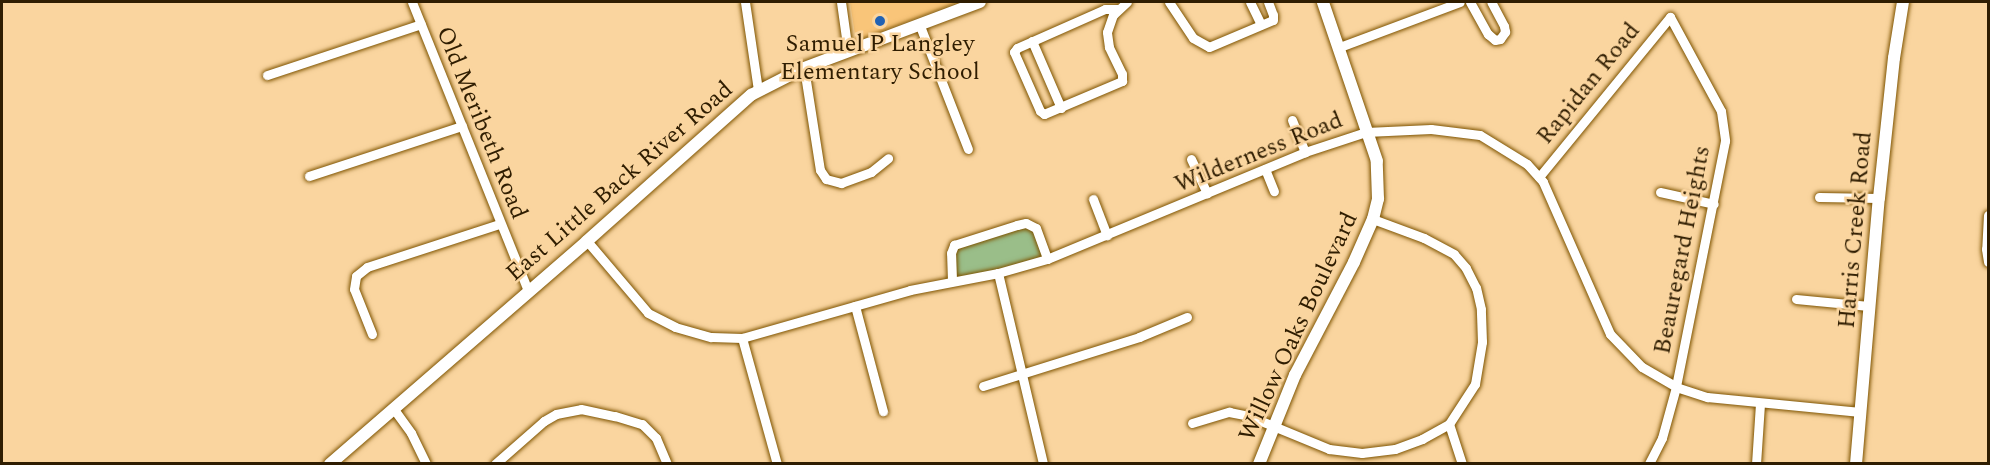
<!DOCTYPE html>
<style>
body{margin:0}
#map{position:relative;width:1990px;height:465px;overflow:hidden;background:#fad59f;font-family:Spectral,serif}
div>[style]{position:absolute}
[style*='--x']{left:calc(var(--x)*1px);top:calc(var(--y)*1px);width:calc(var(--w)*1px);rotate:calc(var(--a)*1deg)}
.built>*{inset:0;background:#f9c579}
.green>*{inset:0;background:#9abe89}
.roads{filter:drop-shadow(0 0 2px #7e5400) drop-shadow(0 0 2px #7e5400)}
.minor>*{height:9px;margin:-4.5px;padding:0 4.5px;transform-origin:4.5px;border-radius:4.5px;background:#fff}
.tertiary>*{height:12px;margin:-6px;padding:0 6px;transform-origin:6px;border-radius:6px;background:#fff}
.dots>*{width:16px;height:16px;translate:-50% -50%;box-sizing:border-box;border:3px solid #fad59f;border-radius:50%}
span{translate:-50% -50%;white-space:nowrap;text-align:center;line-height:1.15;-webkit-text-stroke:5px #fad59f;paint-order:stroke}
.poi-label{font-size:24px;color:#2f1d01}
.street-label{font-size:24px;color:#2f1d01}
.frame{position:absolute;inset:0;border:3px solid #2f1d01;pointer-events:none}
</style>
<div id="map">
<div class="built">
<div style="clip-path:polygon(850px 2px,958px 2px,856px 41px)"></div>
</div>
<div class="green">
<div style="clip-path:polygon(1026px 223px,1036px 228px,1047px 259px,952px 280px,954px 245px)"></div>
</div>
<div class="roads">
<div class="minor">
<div style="--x:412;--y:2;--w:311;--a:68.1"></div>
<div style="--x:745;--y:2;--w:89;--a:81.6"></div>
<div style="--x:841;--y:2;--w:50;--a:82"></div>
<div style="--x:1169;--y:2;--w:43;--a:56.3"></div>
<div style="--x:1193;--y:38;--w:18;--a:29"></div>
<div style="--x:1209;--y:47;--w:69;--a:-22.9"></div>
<div style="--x:1273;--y:20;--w:5;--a:-90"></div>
<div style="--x:1273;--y:15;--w:14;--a:-111"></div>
<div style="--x:1250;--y:2;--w:25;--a:64"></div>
<div style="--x:1470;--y:2;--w:37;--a:61"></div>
<div style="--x:1488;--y:34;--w:9;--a:41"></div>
<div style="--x:1495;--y:40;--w:5;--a:-11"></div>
<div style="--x:1500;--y:39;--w:9;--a:-54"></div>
<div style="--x:1505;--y:32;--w:6;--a:-99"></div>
<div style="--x:1504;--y:26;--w:27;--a:-118"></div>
<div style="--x:1118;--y:9;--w:13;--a:180"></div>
<div style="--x:1105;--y:9;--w:96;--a:156.1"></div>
<div style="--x:1017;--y:48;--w:5;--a:127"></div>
<div style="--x:1014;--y:52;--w:64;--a:66.2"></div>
<div style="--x:1040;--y:111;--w:5;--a:37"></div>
<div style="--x:1044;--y:114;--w:85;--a:-22.9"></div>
<div style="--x:1122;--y:81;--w:7;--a:-90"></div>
<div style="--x:1122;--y:74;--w:30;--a:-116"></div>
<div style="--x:1109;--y:47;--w:15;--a:-98"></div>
<div style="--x:1107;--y:32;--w:18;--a:-71"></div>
<div style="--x:1113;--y:15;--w:19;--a:-43"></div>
<div style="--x:920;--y:26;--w:132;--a:68.7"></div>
<div style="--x:1032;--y:41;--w:73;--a:66.6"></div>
<div style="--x:1337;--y:48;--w:131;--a:-20.5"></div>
<div style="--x:804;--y:68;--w:103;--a:81.1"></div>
<div style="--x:820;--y:170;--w:11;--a:56"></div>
<div style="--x:826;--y:179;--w:16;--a:15"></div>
<div style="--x:841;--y:183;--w:32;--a:-20"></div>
<div style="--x:871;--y:172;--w:22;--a:-39"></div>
<div style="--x:267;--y:75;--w:162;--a:-18.3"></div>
<div style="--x:1292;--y:120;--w:35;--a:68"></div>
<div style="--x:1191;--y:159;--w:38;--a:65"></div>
<div style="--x:1265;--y:169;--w:24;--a:68"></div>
<div style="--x:309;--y:176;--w:161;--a:-18.1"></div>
<div style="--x:1539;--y:177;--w:207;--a:-50.7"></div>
<div style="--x:1670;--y:17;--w:107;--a:61.5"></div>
<div style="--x:1721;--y:111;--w:30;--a:82"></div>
<div style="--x:1725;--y:141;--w:251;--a:101.3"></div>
<div style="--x:1676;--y:387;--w:53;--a:105.4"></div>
<div style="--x:1662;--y:438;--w:29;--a:117"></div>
<div style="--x:1660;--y:192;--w:55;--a:12.5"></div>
<div style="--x:1819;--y:197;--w:60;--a:1"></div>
<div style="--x:1093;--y:199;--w:39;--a:69"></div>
<div style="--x:1988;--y:215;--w:34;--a:93"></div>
<div style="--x:1986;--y:249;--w:13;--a:81"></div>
<div style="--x:587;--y:241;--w:94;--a:49.7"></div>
<div style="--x:648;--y:313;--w:30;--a:27"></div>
<div style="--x:675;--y:327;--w:37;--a:16"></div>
<div style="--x:711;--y:337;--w:31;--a:2"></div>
<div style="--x:742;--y:338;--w:175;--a:-15.9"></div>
<div style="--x:910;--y:290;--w:90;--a:-10.9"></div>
<div style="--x:998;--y:273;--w:51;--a:-15.9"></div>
<div style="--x:1047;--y:259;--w:279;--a:-22.5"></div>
<div style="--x:1305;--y:152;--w:64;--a:-18.2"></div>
<div style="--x:1366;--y:132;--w:65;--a:-2.6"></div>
<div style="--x:1431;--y:129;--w:49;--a:7"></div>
<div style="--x:1480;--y:135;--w:55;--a:31.7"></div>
<div style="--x:1527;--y:164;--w:24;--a:48"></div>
<div style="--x:1543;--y:182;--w:166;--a:66.2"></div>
<div style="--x:1610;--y:334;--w:46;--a:45.9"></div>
<div style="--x:1642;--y:367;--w:39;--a:30"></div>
<div style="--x:1676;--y:387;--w:33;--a:18"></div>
<div style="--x:1707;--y:397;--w:154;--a:5.6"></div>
<div style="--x:998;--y:273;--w:196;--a:76.7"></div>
<div style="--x:952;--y:280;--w:27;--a:-92"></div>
<div style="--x:951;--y:253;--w:9;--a:-69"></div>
<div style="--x:954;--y:245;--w:66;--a:-17.6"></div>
<div style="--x:1017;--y:225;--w:9;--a:-13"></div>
<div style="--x:1026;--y:223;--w:11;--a:27"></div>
<div style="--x:1036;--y:228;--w:33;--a:70"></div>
<div style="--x:1796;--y:299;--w:73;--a:5.5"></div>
<div style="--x:855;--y:306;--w:109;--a:75.1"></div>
<div style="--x:372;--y:334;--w:48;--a:-111.8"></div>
<div style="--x:354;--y:289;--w:13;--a:-81"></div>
<div style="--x:356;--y:276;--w:14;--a:-39"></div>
<div style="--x:367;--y:267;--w:139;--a:-18"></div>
<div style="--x:742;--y:338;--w:131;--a:74.5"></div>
<div style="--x:983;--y:386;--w:164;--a:-17.4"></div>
<div style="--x:1139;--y:337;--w:52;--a:-22.6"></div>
<div style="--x:393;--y:408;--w:31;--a:54"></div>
<div style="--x:411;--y:433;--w:34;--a:64"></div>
<div style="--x:1192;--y:423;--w:39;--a:-17"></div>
<div style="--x:1229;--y:412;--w:20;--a:11"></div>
<div style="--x:1249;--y:416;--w:87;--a:22.4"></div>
<div style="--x:1329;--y:449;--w:33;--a:7"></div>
<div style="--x:1362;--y:453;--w:33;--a:-7"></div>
<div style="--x:1395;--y:449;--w:29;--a:-20"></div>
<div style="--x:1422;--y:439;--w:31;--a:-29"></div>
<div style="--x:1449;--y:424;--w:48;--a:-57"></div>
<div style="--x:1475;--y:384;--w:43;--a:-80.5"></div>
<div style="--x:1482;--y:342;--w:33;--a:-92"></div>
<div style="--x:1481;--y:309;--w:22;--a:-103"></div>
<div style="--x:1476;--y:288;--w:22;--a:-117"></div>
<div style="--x:1466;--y:268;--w:18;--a:-131"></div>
<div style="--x:1454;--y:254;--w:34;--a:-152"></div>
<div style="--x:1424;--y:238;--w:54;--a:-159.6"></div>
<div style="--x:1449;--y:424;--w:42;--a:72"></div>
<div style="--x:495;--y:464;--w:65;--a:-41.3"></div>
<div style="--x:544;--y:421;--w:14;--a:-30"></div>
<div style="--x:556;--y:414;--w:25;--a:-11"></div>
<div style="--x:581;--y:409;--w:35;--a:12"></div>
<div style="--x:615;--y:416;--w:28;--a:17"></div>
<div style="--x:642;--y:424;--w:20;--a:45"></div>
<div style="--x:656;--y:438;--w:28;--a:67"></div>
<div style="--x:1756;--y:464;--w:61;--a:-86.2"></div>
</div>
<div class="tertiary">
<div style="--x:330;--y:464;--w:340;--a:-40.9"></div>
<div style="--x:587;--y:241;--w:220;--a:-41.7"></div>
<div style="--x:751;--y:95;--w:59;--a:-27"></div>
<div style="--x:804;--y:68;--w:188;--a:-20.6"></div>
<div style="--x:1259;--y:464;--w:96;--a:-68"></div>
<div style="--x:1295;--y:375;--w:127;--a:-62.4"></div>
<div style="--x:1354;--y:262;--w:47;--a:-66.2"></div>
<div style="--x:1373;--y:219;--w:21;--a:-76"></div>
<div style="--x:1378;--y:199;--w:38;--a:-92"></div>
<div style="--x:1377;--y:161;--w:168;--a:-108.8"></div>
<div style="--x:1856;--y:464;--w:267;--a:-85.1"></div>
<div style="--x:1879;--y:198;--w:141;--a:-83.9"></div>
<div style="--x:1894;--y:58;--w:57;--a:-80.9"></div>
</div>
</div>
<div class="dots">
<div style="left:880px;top:21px;background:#2162b3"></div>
</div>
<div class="poi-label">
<span style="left:880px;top:59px">Samuel P Langley<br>Elementary School</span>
</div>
<div class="street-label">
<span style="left:1589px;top:84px;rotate:-51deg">Rapidan Road</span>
<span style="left:481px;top:123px;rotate:68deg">Old Meribeth Road</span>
<span style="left:1259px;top:153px;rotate:-22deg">Wilderness Road</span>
<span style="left:620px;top:182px;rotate:-41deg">East Little Back River Road</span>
<span style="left:1856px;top:230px;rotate:-85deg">Harris Creek Road</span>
<span style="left:1683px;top:250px;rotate:-79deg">Beauregard Heights</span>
<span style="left:1299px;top:327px;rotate:-65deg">Willow Oaks Boulevard</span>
</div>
<div class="frame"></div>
</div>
